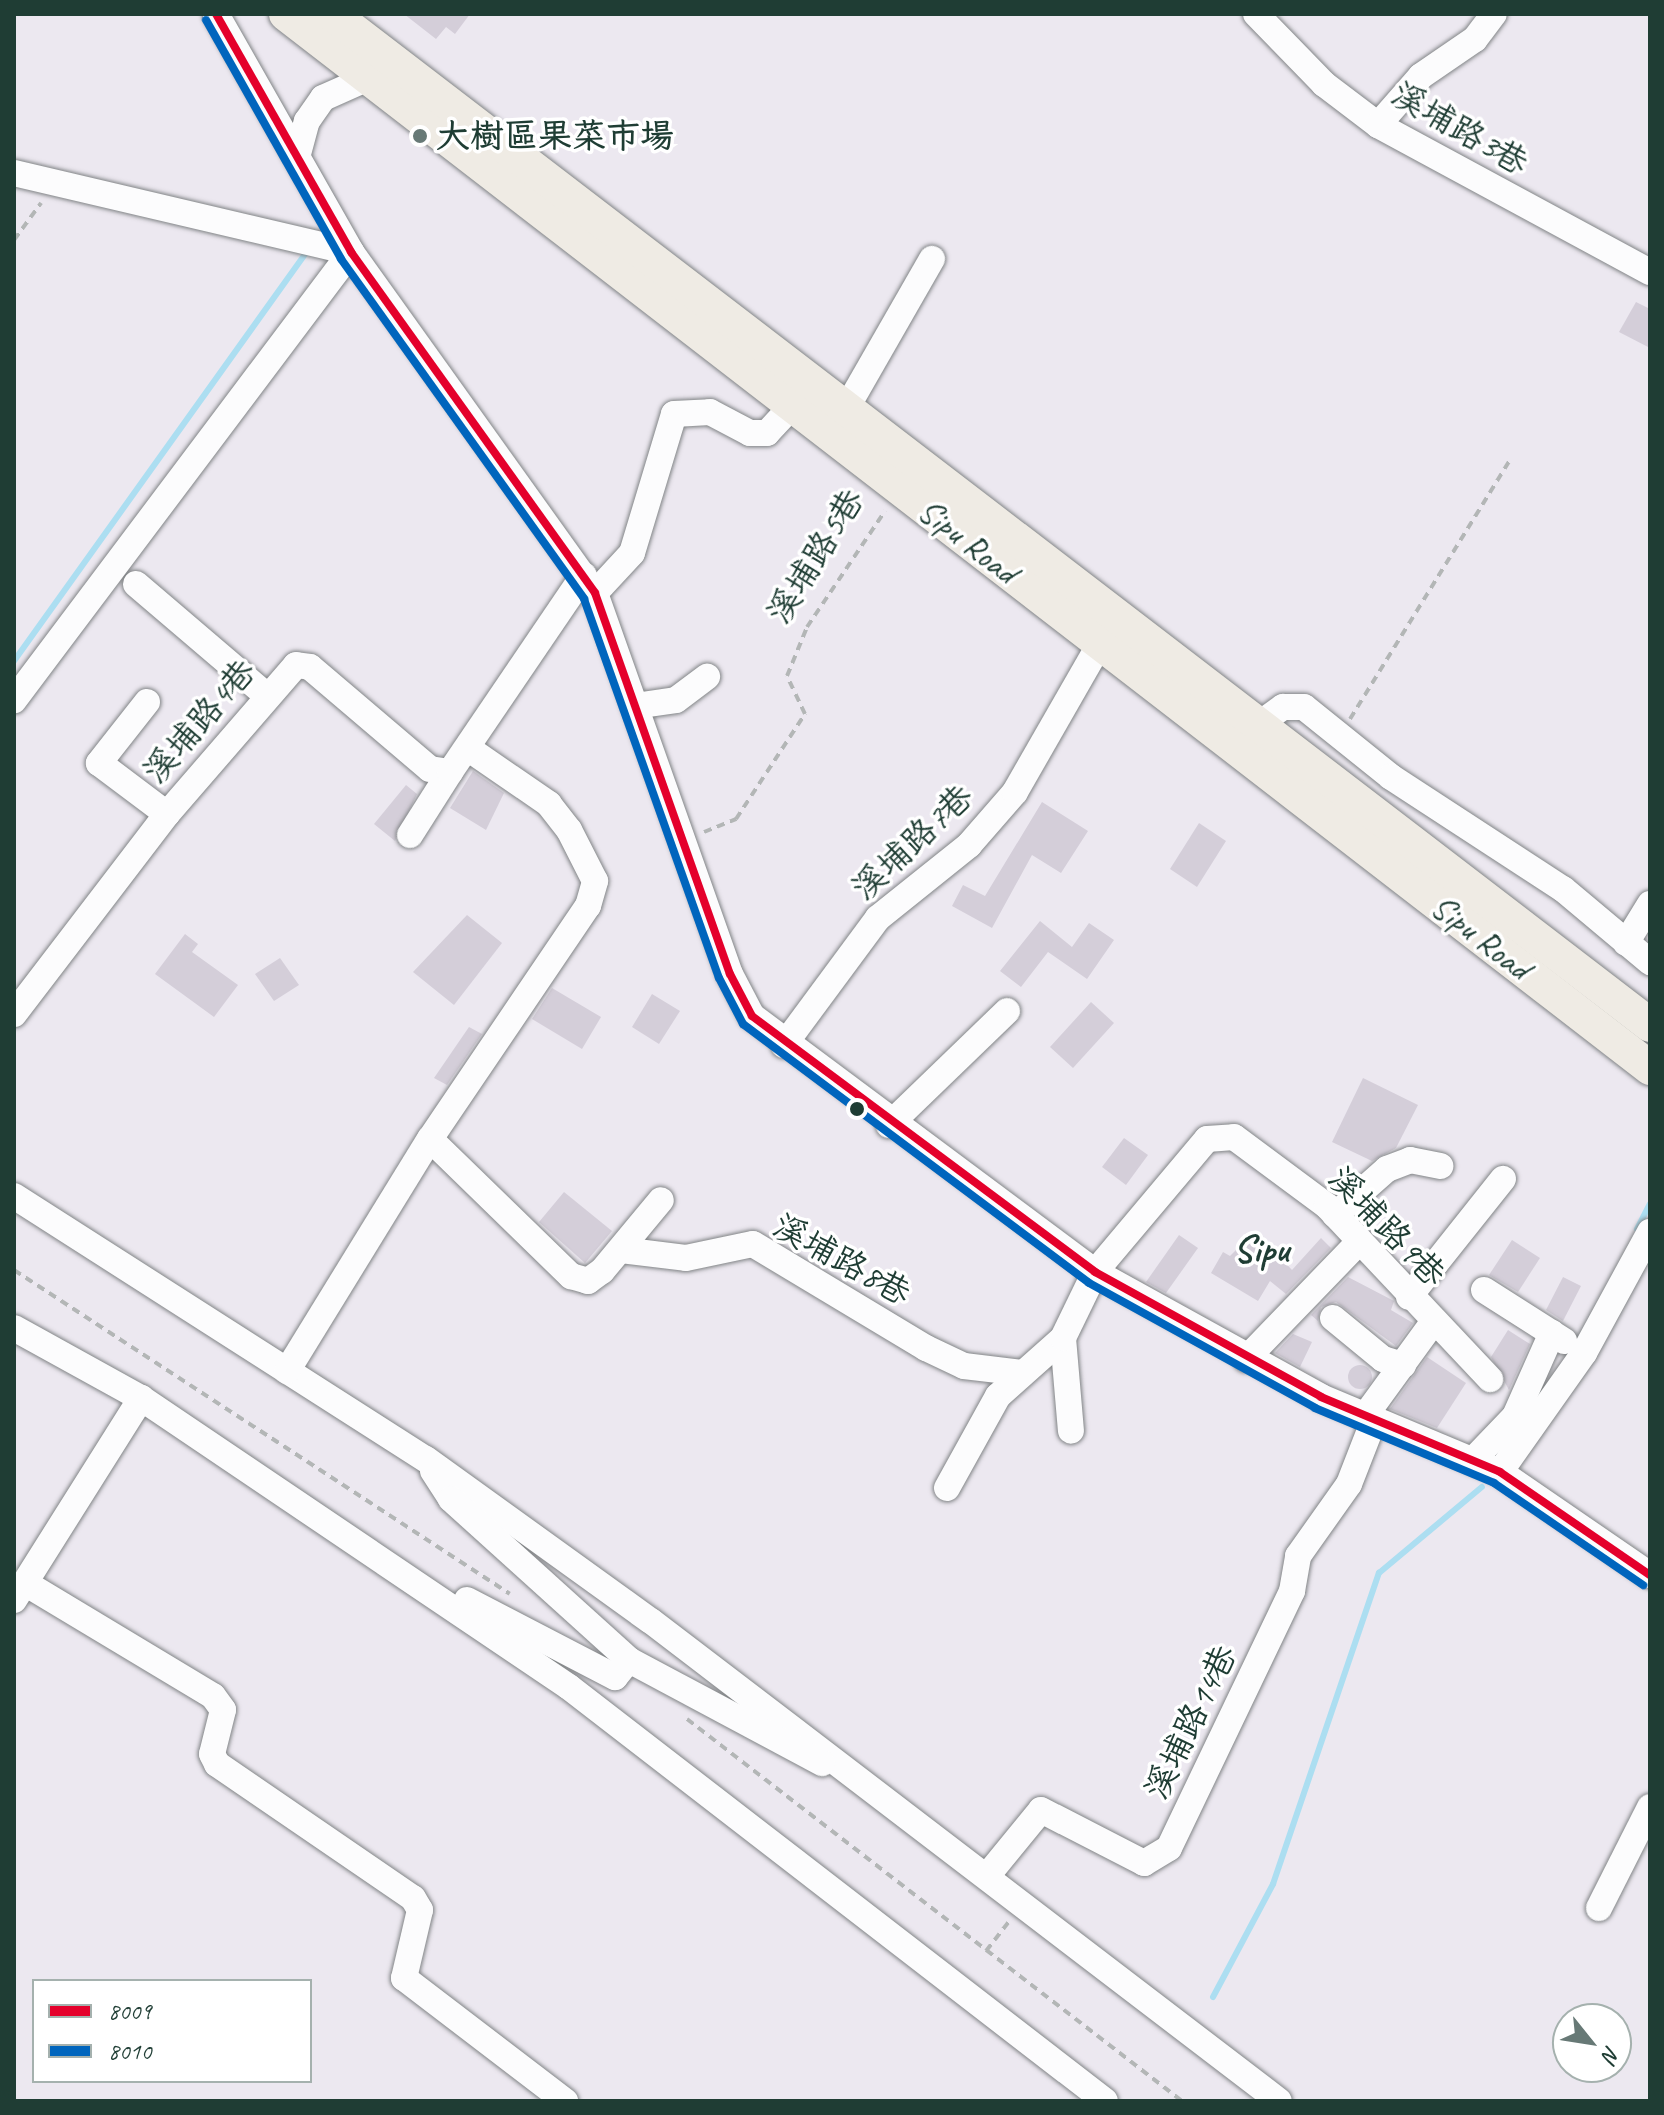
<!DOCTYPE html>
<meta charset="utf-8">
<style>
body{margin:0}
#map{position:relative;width:1664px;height:2115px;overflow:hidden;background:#ece8f0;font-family:Caveat,"LXGW WenKai TC",sans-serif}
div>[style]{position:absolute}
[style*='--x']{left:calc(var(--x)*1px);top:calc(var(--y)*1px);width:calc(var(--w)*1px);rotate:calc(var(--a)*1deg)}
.stream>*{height:6px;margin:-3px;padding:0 3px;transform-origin:3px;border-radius:3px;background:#acdef1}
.building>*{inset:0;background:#d4ced9}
.round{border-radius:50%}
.path>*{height:4px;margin-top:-2px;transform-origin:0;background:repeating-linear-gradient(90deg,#b3b6b6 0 8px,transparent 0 14px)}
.roads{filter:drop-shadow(0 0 2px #818486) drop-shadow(0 0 2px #818486)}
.minor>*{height:26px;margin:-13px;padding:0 13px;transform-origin:13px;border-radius:13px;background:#fcfcfd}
.major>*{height:34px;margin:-17px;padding:0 17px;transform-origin:17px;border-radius:17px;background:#efebe4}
.bus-1>*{height:8px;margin:-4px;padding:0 4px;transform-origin:4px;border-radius:4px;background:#e4002b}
.bus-2>*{height:8px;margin:-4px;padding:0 4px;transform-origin:4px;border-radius:4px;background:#0065bd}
.dots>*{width:22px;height:22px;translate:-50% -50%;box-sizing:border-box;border:4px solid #fff;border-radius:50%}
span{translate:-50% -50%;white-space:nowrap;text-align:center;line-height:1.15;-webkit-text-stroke:7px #fff;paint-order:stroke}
.street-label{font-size:34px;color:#1f3d34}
.poi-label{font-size:34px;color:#1f3d34;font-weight:700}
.left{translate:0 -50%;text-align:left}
.quarter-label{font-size:38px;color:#1f3d34;font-weight:700}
.frame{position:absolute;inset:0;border:16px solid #1f3d34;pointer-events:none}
.legend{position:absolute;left:32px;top:1979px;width:280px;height:104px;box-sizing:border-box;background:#fff;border:2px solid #a5b1ae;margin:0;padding:10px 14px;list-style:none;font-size:24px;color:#1f3d34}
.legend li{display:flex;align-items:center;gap:16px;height:40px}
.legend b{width:40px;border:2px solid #a5b1ae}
.north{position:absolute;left:1552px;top:2003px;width:80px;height:80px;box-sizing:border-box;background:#fff;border:2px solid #a5b1ae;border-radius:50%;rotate:120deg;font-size:22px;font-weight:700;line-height:32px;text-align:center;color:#1f3d34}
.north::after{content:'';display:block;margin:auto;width:28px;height:36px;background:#677976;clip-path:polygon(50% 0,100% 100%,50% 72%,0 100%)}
</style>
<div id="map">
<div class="stream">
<div style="--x:14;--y:661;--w:505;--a:-54.42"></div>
<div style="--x:1637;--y:1229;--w:28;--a:-63"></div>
<div style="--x:1213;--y:1997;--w:128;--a:-62"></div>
<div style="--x:1273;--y:1884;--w:329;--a:-71.2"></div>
<div style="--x:1379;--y:1573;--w:134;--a:-39.9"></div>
</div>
<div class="building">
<div style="clip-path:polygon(404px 14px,470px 14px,455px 34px,446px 27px,436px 39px)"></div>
<div style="clip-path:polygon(1636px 302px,1650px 309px,1650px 348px,1619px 332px)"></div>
<div style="clip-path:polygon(473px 771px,504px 793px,486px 830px,450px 808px)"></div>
<div style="clip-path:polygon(406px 785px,417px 794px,395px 841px,374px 824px)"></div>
<div style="clip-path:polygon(1042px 802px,1088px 831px,1061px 873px,1032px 855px,992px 928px,952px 906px,963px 885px,985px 896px)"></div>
<div style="clip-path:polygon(1199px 823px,1226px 841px,1197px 887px,1170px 869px)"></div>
<div style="clip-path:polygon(467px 915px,502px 943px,454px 1005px,413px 972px)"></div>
<div style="clip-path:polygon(1040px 921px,1072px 947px,1089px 923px,1114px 940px,1087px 979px,1048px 952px,1021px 987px,1000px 971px)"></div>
<div style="clip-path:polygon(185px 934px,198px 944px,192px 952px,238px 985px,214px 1017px,155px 974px)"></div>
<div style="clip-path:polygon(280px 958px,299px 985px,274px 1001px,255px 974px)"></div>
<div style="clip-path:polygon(552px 988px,601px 1017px,582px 1049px,532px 1019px)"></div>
<div style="clip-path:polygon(652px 994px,680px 1011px,659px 1044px,632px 1027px)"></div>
<div style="clip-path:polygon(1091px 1002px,1114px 1023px,1073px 1068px,1050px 1047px)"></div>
<div style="clip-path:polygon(469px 1027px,482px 1034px,447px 1085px,434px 1078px)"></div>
<div style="clip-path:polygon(1363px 1078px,1418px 1105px,1396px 1148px,1372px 1161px,1332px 1142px)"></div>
<div style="clip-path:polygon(1124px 1138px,1148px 1155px,1126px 1185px,1102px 1167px)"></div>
<div style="clip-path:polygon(564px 1192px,612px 1231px,585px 1263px,539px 1222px)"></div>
<div style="clip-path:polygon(1255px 1231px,1292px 1270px,1321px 1238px,1331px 1248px,1286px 1294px,1270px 1281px,1258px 1301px,1211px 1273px,1223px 1252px,1230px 1256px)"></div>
<div style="clip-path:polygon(1179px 1235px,1198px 1248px,1166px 1293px,1146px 1282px)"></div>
<div style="clip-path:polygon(1512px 1240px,1540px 1258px,1518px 1292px,1489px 1275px)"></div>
<div style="clip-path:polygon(1348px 1277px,1394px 1301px,1391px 1310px,1413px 1323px,1396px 1346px,1336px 1302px,1321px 1307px,1318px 1321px,1311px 1315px)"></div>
<div style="clip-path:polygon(1563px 1277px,1581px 1286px,1563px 1321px,1546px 1310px)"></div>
<div style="clip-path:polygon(1508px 1330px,1530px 1344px,1509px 1390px,1491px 1357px)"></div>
<div style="clip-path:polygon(1293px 1334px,1312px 1342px,1300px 1367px,1275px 1353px)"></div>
<div style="clip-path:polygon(1427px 1357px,1466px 1383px,1437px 1428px,1390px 1409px)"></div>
<div class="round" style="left:1348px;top:1365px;width:24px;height:24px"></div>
</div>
<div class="path">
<div style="--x:14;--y:240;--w:46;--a:-53.9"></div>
<div style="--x:1350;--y:719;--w:307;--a:-58.3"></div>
<div style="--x:704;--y:832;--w:35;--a:-22"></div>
<div style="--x:736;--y:819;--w:126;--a:-56.7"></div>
<div style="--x:805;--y:714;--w:42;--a:-115.3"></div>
<div style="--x:787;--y:676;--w:53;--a:-67.8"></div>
<div style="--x:807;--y:627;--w:140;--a:-56.1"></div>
<div style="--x:14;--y:1270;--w:592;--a:33.15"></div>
<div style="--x:687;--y:1719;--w:625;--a:37.66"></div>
<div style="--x:986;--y:1951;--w:37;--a:-52"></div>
</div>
<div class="roads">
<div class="minor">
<div style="--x:216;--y:14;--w:274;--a:60.4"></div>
<div style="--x:351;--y:252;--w:419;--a:54.4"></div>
<div style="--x:595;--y:593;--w:404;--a:70.5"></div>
<div style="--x:730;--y:974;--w:47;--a:62.4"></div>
<div style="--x:752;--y:1016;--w:428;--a:36.7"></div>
<div style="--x:1095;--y:1272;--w:258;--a:28.9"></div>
<div style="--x:1321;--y:1397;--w:194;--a:22.7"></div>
<div style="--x:1500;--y:1472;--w:182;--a:34.5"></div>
<div style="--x:1256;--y:14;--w:98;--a:45.8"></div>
<div style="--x:1324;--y:84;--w:68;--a:37.2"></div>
<div style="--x:1378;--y:125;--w:309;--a:28.4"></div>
<div style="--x:1378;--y:125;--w:65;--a:-48.7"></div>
<div style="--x:1421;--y:76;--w:65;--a:-34.4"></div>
<div style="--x:1475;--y:39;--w:31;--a:-53"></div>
<div style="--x:298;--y:154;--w:34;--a:-75"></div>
<div style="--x:307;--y:121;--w:28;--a:-55"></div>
<div style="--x:323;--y:98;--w:49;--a:-24"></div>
<div style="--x:14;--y:173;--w:346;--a:13.2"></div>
<div style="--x:351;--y:252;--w:561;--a:126.95"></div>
<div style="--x:846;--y:409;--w:173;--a:-60.2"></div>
<div style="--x:136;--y:584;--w:171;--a:40.5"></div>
<div style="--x:595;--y:593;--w:54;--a:-47.2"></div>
<div style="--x:632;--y:553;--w:145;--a:-73.2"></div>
<div style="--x:674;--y:414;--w:36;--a:-3"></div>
<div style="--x:710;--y:412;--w:45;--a:27.7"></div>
<div style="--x:750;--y:433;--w:17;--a:0"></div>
<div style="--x:767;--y:433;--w:38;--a:-47"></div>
<div style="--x:147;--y:702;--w:78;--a:128.2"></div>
<div style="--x:99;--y:763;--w:85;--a:36.9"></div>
<div style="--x:635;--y:706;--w:41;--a:-8.3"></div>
<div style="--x:676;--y:700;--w:39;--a:-37"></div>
<div style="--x:1258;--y:725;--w:31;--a:-36"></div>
<div style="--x:1283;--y:707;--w:21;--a:0"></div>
<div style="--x:1304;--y:707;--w:112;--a:38.8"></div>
<div style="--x:1391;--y:777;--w:205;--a:33.1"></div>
<div style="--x:1563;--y:889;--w:114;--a:40"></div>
<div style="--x:410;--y:835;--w:75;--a:-57.6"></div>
<div style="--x:1626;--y:943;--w:46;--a:-58.4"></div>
<div style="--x:14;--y:1014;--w:252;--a:-52.6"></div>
<div style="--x:167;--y:814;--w:197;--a:-49.1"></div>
<div style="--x:296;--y:665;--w:14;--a:8"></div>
<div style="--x:310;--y:667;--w:157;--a:40.4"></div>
<div style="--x:430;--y:769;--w:20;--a:9"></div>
<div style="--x:450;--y:772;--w:238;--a:-55.8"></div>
<div style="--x:784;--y:1045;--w:158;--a:-53.5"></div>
<div style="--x:878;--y:918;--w:117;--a:-38.7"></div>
<div style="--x:969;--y:845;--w:70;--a:-49"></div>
<div style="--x:1015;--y:792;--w:173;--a:-60.2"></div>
<div style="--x:889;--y:1125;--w:164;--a:-44"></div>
<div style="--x:430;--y:1139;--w:197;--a:44.2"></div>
<div style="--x:571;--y:1276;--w:18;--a:16"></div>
<div style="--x:588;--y:1281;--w:17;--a:-36"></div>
<div style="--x:602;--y:1271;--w:92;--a:-50.3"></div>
<div style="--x:14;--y:1196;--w:489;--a:32.6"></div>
<div style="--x:426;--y:1459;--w:277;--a:35.8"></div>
<div style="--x:651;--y:1621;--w:790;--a:37.39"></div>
<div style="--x:1335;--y:1215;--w:69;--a:-41.5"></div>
<div style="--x:1387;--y:1169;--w:25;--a:-21"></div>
<div style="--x:1410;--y:1160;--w:31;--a:11"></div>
<div style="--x:621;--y:1250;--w:65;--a:7"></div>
<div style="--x:686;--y:1258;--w:68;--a:-11.8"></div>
<div style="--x:753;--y:1244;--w:202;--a:31"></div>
<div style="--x:926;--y:1348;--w:42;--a:25.3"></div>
<div style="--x:964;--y:1366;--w:58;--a:6.9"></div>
<div style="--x:1484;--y:1290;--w:95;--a:32.5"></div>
<div style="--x:1409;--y:1297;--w:151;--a:-51.5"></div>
<div style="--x:1333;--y:1318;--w:65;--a:39.4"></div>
<div style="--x:1383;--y:1359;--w:21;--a:17"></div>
<div style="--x:14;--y:1328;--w:145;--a:28.9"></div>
<div style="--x:141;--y:1398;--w:516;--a:34.03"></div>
<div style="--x:569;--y:1687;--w:677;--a:37.68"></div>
<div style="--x:1063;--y:1338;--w:93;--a:85.1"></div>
<div style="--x:1246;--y:1359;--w:164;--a:-46"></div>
<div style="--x:287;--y:1371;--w:273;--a:-58.4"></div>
<div style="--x:430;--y:1139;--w:282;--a:-55.9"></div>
<div style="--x:588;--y:906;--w:26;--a:-74"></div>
<div style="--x:595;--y:881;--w:57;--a:-117"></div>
<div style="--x:569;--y:830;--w:33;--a:-128"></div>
<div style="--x:549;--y:804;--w:97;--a:-145.5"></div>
<div style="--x:1365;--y:1416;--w:112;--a:-54"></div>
<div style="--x:1473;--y:1460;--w:61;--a:-46.3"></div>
<div style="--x:1515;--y:1416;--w:91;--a:-66"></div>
<div style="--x:433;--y:1471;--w:33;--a:57"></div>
<div style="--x:451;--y:1499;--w:240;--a:42.1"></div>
<div style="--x:629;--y:1660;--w:219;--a:28.1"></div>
<div style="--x:1500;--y:1472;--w:146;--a:-54.8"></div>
<div style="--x:1584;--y:1353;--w:138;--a:-61.4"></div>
<div style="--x:947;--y:1488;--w:105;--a:-61"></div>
<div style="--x:998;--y:1396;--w:87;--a:-41.7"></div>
<div style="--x:1063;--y:1338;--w:73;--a:-64.1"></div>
<div style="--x:1095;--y:1272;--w:174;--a:-49.9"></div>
<div style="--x:1207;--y:1139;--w:27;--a:-4"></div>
<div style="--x:1234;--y:1137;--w:116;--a:36.6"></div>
<div style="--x:1327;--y:1206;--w:238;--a:46.7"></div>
<div style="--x:25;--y:1583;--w:219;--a:31"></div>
<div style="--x:213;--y:1696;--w:17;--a:54"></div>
<div style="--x:223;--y:1710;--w:45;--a:104"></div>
<div style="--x:212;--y:1754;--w:11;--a:63"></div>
<div style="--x:217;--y:1764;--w:237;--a:34.4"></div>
<div style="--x:413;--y:1898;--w:14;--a:60"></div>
<div style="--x:420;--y:1910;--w:70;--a:103.2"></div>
<div style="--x:404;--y:1978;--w:203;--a:37.4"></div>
<div style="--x:14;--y:1600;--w:239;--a:-57.8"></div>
<div style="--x:467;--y:1600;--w:167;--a:27.5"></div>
<div style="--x:615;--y:1677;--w:22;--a:-51"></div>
<div style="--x:987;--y:1876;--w:85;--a:-50.7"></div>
<div style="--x:1041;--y:1810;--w:116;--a:27.2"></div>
<div style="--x:1144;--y:1863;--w:29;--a:-31"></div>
<div style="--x:1169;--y:1848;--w:285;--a:-64.4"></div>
<div style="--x:1292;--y:1591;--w:36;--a:-80"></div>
<div style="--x:1298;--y:1556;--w:88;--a:-54.7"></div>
<div style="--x:1349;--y:1484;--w:69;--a:-68.7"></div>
<div style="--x:1599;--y:1908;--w:113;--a:-63.2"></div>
</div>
<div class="major">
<div style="--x:286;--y:14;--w:1724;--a:37.69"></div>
<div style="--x:332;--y:14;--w:1661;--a:37.49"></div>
</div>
</div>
<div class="bus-1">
<div style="--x:216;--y:14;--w:274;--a:60.4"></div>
<div style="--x:351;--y:252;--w:419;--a:54.4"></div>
<div style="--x:595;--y:593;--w:404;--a:70.5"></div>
<div style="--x:730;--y:974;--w:47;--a:62.4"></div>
<div style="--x:752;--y:1016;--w:428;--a:36.7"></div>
<div style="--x:1095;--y:1272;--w:258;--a:28.9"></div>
<div style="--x:1321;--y:1397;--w:194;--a:22.7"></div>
<div style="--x:1500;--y:1472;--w:182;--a:34.5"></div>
</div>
<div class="bus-2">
<div style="--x:206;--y:20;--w:274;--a:60.5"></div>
<div style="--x:341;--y:259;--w:418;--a:54.4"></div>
<div style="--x:584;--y:599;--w:402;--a:70.4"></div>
<div style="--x:719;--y:978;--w:52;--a:62.4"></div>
<div style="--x:743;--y:1024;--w:432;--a:36.8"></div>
<div style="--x:1089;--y:1283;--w:258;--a:28.9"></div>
<div style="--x:1315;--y:1408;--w:194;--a:22.7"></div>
<div style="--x:1494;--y:1483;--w:181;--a:34.4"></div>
</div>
<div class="dots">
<div style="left:420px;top:136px;background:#677976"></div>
<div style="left:857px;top:1109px;background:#1f3d34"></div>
</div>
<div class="street-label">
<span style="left:1460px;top:128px;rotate:30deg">溪埔路3巷</span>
<span style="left:968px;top:541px;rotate:38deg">Sipu Road</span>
<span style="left:815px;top:556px;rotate:-58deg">溪埔路5巷</span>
<span style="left:199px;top:721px;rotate:-49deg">溪埔路4巷</span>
<span style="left:912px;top:842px;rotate:-43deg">溪埔路7巷</span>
<span style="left:1481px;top:937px;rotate:38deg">Sipu Road</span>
<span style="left:1387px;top:1226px;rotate:46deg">溪埔路9巷</span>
<span style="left:842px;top:1259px;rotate:29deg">溪埔路8巷</span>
<span style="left:1190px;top:1722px;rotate:-64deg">溪埔路14巷</span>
</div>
<div class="poi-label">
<span class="left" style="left:436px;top:136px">大樹區果菜市場</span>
</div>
<div class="quarter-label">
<span style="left:1261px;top:1250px">Sipu</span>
</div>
<div class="frame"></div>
<ul class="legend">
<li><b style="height:10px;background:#e4002b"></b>8009</li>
<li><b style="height:10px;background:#0065bd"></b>8010</li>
</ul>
<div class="north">N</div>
</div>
